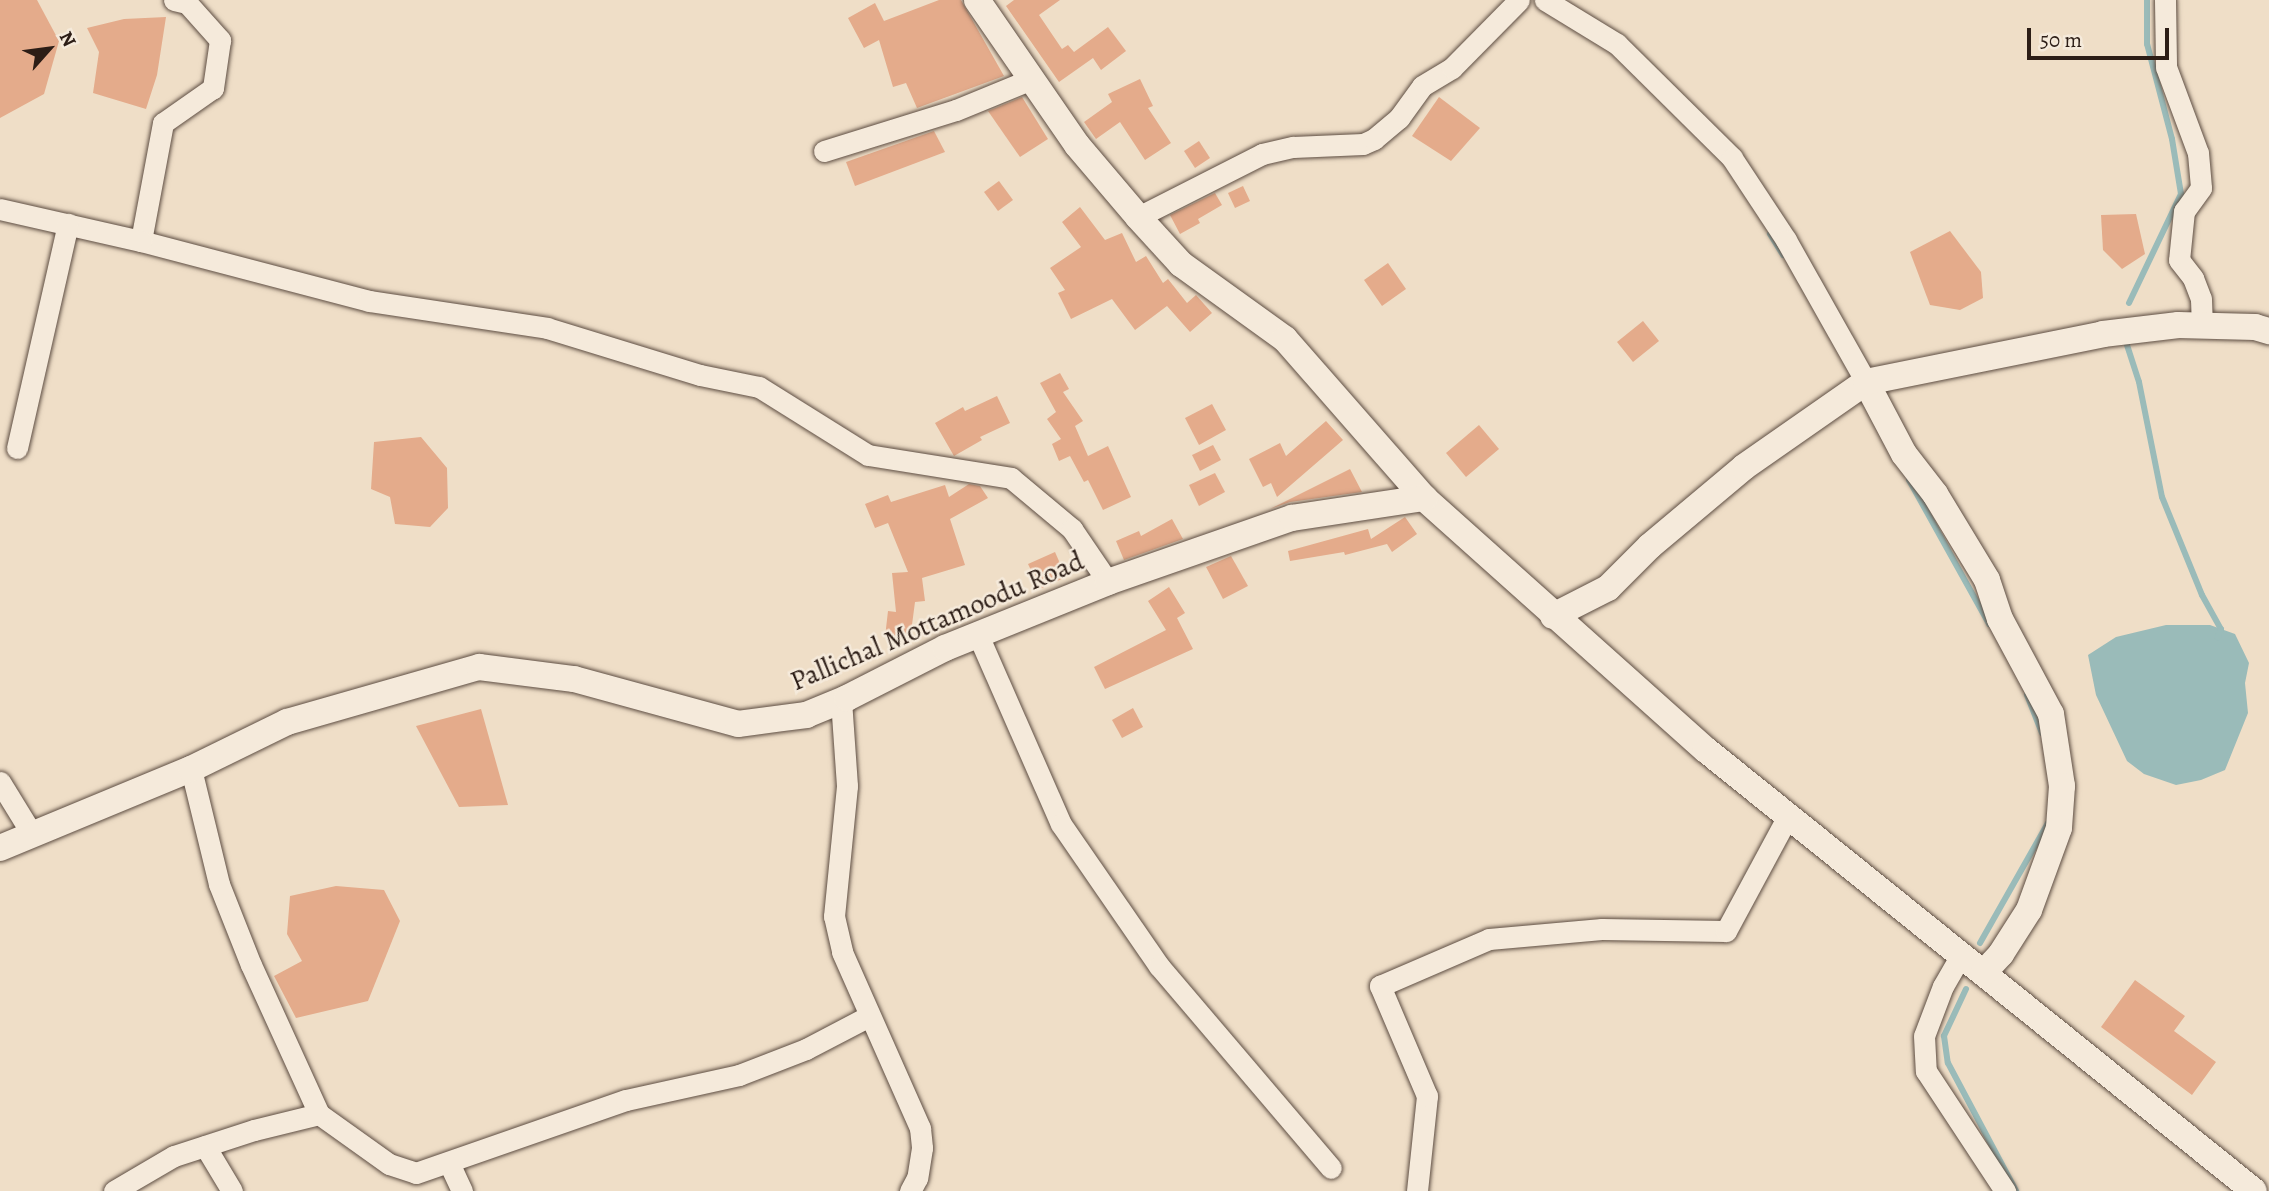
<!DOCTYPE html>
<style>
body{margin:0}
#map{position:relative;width:2269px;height:1191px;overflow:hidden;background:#efdec7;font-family:Alegreya,serif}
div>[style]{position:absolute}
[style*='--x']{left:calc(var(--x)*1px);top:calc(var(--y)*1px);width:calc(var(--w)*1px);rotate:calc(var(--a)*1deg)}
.water>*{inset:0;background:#9abbb9}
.stream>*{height:6px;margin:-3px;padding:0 3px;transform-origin:3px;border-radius:3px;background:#9abbb9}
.building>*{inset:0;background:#e4ab8b}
.roads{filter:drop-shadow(0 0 2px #5d4d42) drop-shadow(0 0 2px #5d4d42)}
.minor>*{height:21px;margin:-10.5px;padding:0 10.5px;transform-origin:10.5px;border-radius:10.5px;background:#f5eadb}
.tertiary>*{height:26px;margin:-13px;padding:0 13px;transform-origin:13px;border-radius:13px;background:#f5eadb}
span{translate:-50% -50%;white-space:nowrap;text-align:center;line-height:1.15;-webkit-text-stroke:5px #f5eadb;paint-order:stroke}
.street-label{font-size:28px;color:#2c1d16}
.north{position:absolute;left:14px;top:14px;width:70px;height:70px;-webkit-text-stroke:5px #f5eadb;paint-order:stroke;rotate:62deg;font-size:19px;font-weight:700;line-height:28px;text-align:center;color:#2c1d16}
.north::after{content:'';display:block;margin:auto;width:24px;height:32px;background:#2c1d16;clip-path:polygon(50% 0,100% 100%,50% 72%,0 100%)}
.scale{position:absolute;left:2027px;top:28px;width:142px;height:32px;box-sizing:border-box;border:4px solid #2c1d16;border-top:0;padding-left:9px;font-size:21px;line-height:24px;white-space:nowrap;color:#2c1d16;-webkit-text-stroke:5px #f5eadb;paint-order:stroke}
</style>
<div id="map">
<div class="water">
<div style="clip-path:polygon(2166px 625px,2210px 625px,2235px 634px,2249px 663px,2245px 683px,2248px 713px,2225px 770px,2201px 780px,2176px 785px,2144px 774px,2127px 761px,2096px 695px,2088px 655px,2116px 637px)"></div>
</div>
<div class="stream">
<div style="--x:1770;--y:234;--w:25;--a:58"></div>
<div style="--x:2129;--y:303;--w:121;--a:-64.5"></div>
<div style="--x:2181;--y:194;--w:56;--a:-99.3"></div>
<div style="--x:2172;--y:139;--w:98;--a:-104.7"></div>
<div style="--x:2147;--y:44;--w:44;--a:-90"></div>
<div style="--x:2126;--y:342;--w:42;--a:72"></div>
<div style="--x:2139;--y:382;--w:117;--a:78.7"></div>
<div style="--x:2162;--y:497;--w:106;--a:67.8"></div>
<div style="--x:2202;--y:595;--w:39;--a:61"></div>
<div style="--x:2221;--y:629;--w:9;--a:111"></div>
<div style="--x:1909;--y:480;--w:165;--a:60.9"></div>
<div style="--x:2027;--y:695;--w:41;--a:68.5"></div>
<div style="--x:1980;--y:943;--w:138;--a:-60.5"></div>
<div style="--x:1966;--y:989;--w:52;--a:115.1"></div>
<div style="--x:1944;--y:1036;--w:27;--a:82"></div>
<div style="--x:1948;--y:1063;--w:145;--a:62"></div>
</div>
<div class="building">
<div style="clip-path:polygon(0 0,37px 0,59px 41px,44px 94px,0 118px)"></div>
<div style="clip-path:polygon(939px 0,961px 0,1004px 76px,917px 108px,906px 83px,893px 87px,879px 40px,864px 48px,848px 18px,875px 3px,884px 21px)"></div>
<div style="clip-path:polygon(1014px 0,1060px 0,1039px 15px,1062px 49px,1068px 45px,1074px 52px,1108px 27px,1126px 51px,1101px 70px,1093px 58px,1059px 82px,1006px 6px)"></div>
<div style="clip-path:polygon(166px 17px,157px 75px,146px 109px,93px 93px,99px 52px,87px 28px,124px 19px)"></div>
<div style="clip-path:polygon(1140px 79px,1153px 106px,1148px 108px,1171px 143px,1145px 160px,1120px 122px,1096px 139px,1084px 122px,1112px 102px,1108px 94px)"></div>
<div style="clip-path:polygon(1022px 97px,1048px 139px,1020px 157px,988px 111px)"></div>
<div style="clip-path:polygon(1439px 97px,1480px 128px,1451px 161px,1412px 136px)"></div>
<div style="clip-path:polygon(934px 131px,945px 152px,855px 186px,846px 162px)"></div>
<div style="clip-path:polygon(1199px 141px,1210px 158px,1195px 168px,1184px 151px)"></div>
<div style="clip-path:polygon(999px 181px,1013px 200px,998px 211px,984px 192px)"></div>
<div style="clip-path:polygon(1243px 186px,1250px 201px,1235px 208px,1228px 193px)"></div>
<div style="clip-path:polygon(1215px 193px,1222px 205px,1198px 219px,1200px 223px,1180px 234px,1170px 215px)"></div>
<div style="clip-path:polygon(1080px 207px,1105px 240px,1122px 233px,1136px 262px,1146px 256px,1163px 283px,1168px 279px,1187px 303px,1196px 295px,1212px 313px,1190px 332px,1167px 306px,1135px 330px,1112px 299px,1071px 319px,1058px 293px,1065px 290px,1050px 268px,1081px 247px,1062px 222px)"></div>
<div style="clip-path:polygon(2136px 214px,2145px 254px,2122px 269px,2103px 250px,2101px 215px)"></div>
<div style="clip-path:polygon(1950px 231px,1981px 272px,1983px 298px,1960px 310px,1930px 305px,1910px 252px)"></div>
<div style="clip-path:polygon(1388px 263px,1406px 289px,1382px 306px,1364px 280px)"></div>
<div style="clip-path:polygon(1643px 321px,1659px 341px,1633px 362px,1617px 342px)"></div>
<div style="clip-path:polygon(1060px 373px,1069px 389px,1063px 392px,1083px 421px,1075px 426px,1088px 456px,1108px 446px,1131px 497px,1103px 510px,1088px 480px,1084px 482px,1070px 456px,1059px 461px,1052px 444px,1061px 439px,1047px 419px,1056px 412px,1040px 383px)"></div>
<div style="clip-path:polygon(997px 396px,1010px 423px,980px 437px,982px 440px,954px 456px,935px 423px,963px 407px,965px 411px)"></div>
<div style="clip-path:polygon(1212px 404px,1226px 430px,1199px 445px,1185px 418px)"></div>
<div style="clip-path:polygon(1326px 421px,1343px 440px,1277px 497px,1271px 483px,1263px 487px,1249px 459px,1280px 443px,1286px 456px)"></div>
<div style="clip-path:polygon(1479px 425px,1499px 449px,1466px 477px,1446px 453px)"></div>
<div style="clip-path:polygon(421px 437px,447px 468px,448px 508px,430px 527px,395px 524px,390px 497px,371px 489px,374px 442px)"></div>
<div style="clip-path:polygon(1213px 445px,1221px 460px,1200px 471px,1192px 455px)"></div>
<div style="clip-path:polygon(1350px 469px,1362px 492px,1290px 502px,1270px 509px)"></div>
<div style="clip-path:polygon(1215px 473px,1225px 492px,1199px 506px,1189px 485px)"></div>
<div style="clip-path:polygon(969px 484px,980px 486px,988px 498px,950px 519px,965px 565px,922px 578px,925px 601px,915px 602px,910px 640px,885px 637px,888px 611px,896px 612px,892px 573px,908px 572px,888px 523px,875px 528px,865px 504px,888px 495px,891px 502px,945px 485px,949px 497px)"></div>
<div style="clip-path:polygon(1405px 517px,1417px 534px,1392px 552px,1387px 544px,1345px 555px,1344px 552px,1290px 561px,1288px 551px,1368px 529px,1371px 539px)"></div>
<div style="clip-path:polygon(1172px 519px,1183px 539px,1124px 560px,1116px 541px,1139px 531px,1141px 536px)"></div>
<div style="clip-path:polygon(1055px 552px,1066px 577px,1040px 589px,1028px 564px)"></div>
<div style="clip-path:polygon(1231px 556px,1248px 586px,1223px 599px,1206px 567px)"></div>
<div style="clip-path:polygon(1169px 587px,1185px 613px,1177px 618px,1193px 649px,1105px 689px,1094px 667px,1166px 630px,1148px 601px)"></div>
<div style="clip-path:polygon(1133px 708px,1143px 727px,1122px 738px,1112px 720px)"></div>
<div style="clip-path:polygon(481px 709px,508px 805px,459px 807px,416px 726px)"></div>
<div style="clip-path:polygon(336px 886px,384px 890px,400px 921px,368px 1001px,296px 1018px,274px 976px,302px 961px,287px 934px,290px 896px)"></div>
<div style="clip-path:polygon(2135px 980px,2185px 1016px,2174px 1031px,2216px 1062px,2192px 1095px,2101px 1027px)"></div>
</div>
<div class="roads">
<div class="minor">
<div style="--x:174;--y:0;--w:13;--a:13"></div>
<div style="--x:187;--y:3;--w:50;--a:48.3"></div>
<div style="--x:220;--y:40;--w:49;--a:98.3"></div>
<div style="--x:213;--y:88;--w:61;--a:145"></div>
<div style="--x:163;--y:123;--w:120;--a:100.6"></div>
<div style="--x:141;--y:241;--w:236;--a:14.7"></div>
<div style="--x:369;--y:301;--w:180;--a:8.6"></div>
<div style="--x:547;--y:328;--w:160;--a:17.1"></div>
<div style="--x:700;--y:375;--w:60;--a:11.5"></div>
<div style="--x:759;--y:387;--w:128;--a:32"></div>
<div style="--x:868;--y:455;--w:145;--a:9.1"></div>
<div style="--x:1011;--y:478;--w:80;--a:39.9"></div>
<div style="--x:1072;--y:529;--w:64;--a:55.8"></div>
<div style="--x:1545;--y:0;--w:84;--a:31.4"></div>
<div style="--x:1617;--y:44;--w:162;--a:44.7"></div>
<div style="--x:1732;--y:158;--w:98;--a:56.6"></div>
<div style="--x:1786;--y:240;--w:163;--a:60.6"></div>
<div style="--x:2165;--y:0;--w:67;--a:89.1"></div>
<div style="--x:2166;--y:67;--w:92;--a:69.6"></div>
<div style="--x:2198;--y:153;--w:35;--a:85"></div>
<div style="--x:2201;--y:188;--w:29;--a:126"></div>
<div style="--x:2184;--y:211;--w:49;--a:95.8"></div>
<div style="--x:2179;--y:260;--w:23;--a:52"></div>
<div style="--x:2193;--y:278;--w:22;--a:69"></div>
<div style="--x:2201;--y:299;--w:27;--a:88"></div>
<div style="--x:824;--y:151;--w:138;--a:-17.3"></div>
<div style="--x:956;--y:110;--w:79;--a:-22.3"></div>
<div style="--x:0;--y:209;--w:145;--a:12.8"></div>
<div style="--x:1138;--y:217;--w:139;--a:-26.9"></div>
<div style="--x:1262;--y:154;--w:32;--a:-13"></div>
<div style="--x:1293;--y:147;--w:70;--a:-2.5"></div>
<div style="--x:1363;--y:144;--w:12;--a:-24"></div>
<div style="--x:1374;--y:139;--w:33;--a:-40"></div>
<div style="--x:1399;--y:118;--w:39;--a:-54"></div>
<div style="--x:1422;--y:86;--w:35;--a:-31"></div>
<div style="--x:1452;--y:68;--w:95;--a:-45.4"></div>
<div style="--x:17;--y:448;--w:230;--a:-77.2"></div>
<div style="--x:978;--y:635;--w:206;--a:66.3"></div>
<div style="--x:1061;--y:824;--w:173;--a:55.4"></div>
<div style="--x:1159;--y:966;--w:265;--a:49.6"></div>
<div style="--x:841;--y:700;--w:86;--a:86"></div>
<div style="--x:847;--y:786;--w:131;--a:95.7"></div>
<div style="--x:834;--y:916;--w:37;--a:77"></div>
<div style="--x:842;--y:952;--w:193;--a:66.1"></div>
<div style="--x:920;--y:1128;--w:20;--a:84"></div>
<div style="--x:922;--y:1148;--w:30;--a:99"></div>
<div style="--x:917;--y:1178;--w:15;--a:118"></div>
<div style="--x:0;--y:782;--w:61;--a:58.4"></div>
<div style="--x:1961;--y:955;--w:36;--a:120"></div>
<div style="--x:1943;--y:986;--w:53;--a:110.8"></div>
<div style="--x:1924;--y:1036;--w:35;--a:87"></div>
<div style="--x:1926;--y:1071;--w:144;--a:56.6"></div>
<div style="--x:319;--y:1114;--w:86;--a:35.5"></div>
<div style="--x:389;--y:1164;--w:28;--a:18"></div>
<div style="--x:416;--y:1173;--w:222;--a:-19.2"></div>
<div style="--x:626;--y:1100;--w:116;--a:-12.5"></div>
<div style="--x:739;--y:1075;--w:72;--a:-21.2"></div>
<div style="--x:806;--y:1049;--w:71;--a:-27.6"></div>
<div style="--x:205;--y:1146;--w:52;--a:59"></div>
<div style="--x:449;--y:1163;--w:31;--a:65"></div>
<div style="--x:114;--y:1191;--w:69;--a:-30.3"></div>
<div style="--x:174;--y:1156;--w:84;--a:-18"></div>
<div style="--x:254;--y:1130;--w:67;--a:-13.8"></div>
<div style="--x:319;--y:1114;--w:164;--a:-114.5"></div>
<div style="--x:251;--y:965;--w:87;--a:-111.6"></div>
<div style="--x:219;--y:884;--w:118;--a:-103.7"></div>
<div style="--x:1417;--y:1191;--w:96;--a:-84"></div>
<div style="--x:1427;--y:1096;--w:120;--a:-113.1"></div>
<div style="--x:1380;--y:986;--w:119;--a:-23.3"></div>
<div style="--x:1489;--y:939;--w:113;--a:-5.1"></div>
<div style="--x:1602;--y:929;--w:124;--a:0.9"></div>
<div style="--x:1726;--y:931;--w:131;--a:-61.7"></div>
</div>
<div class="tertiary">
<div style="--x:977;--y:0;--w:176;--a:55.4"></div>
<div style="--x:1077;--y:145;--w:94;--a:49.7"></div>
<div style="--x:1138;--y:217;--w:64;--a:47.5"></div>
<div style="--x:1181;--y:264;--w:128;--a:35.8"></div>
<div style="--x:1285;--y:339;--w:211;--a:48.8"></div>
<div style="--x:1424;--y:498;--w:378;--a:41.8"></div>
<div style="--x:1706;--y:750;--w:703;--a:38.83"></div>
<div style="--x:1866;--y:382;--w:81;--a:62.2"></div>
<div style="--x:1904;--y:454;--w:51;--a:52.2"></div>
<div style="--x:1935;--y:494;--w:100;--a:58.8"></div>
<div style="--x:1987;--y:580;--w:41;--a:71.6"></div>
<div style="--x:2000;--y:619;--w:108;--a:61.8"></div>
<div style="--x:2051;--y:714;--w:73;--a:81.3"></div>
<div style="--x:2062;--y:786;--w:42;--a:94.1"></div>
<div style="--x:2059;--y:828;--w:87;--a:110.1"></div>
<div style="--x:2029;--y:910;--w:52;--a:122.5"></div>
<div style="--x:2001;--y:954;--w:26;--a:133"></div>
<div style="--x:1553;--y:616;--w:62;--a:-27"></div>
<div style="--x:1608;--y:588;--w:59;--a:-45"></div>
<div style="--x:1650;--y:546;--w:123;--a:-40"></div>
<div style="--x:1744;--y:467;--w:149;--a:-34.9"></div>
<div style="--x:1866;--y:382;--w:242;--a:-11.4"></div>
<div style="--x:2103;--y:334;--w:76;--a:-6.8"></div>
<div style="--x:2178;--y:325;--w:77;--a:1.5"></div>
<div style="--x:2255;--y:327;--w:15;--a:16"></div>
<div style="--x:0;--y:848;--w:207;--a:-22.5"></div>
<div style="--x:191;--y:769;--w:107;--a:-26.1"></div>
<div style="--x:287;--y:722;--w:200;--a:-16"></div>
<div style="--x:479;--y:667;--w:96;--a:7.2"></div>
<div style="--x:574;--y:679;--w:170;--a:15.3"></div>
<div style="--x:738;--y:724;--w:69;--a:-7.5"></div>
<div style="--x:806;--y:715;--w:44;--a:-22.5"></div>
<div style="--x:847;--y:698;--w:110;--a:-27"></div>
<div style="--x:945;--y:648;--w:176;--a:-22"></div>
<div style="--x:1108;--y:582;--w:195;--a:-19.2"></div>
<div style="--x:1292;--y:518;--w:134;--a:-8.6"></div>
</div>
</div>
<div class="street-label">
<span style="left:937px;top:621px;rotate:-23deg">Pallichal Mottamoodu Road</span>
</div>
<div class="north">N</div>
<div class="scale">50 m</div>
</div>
